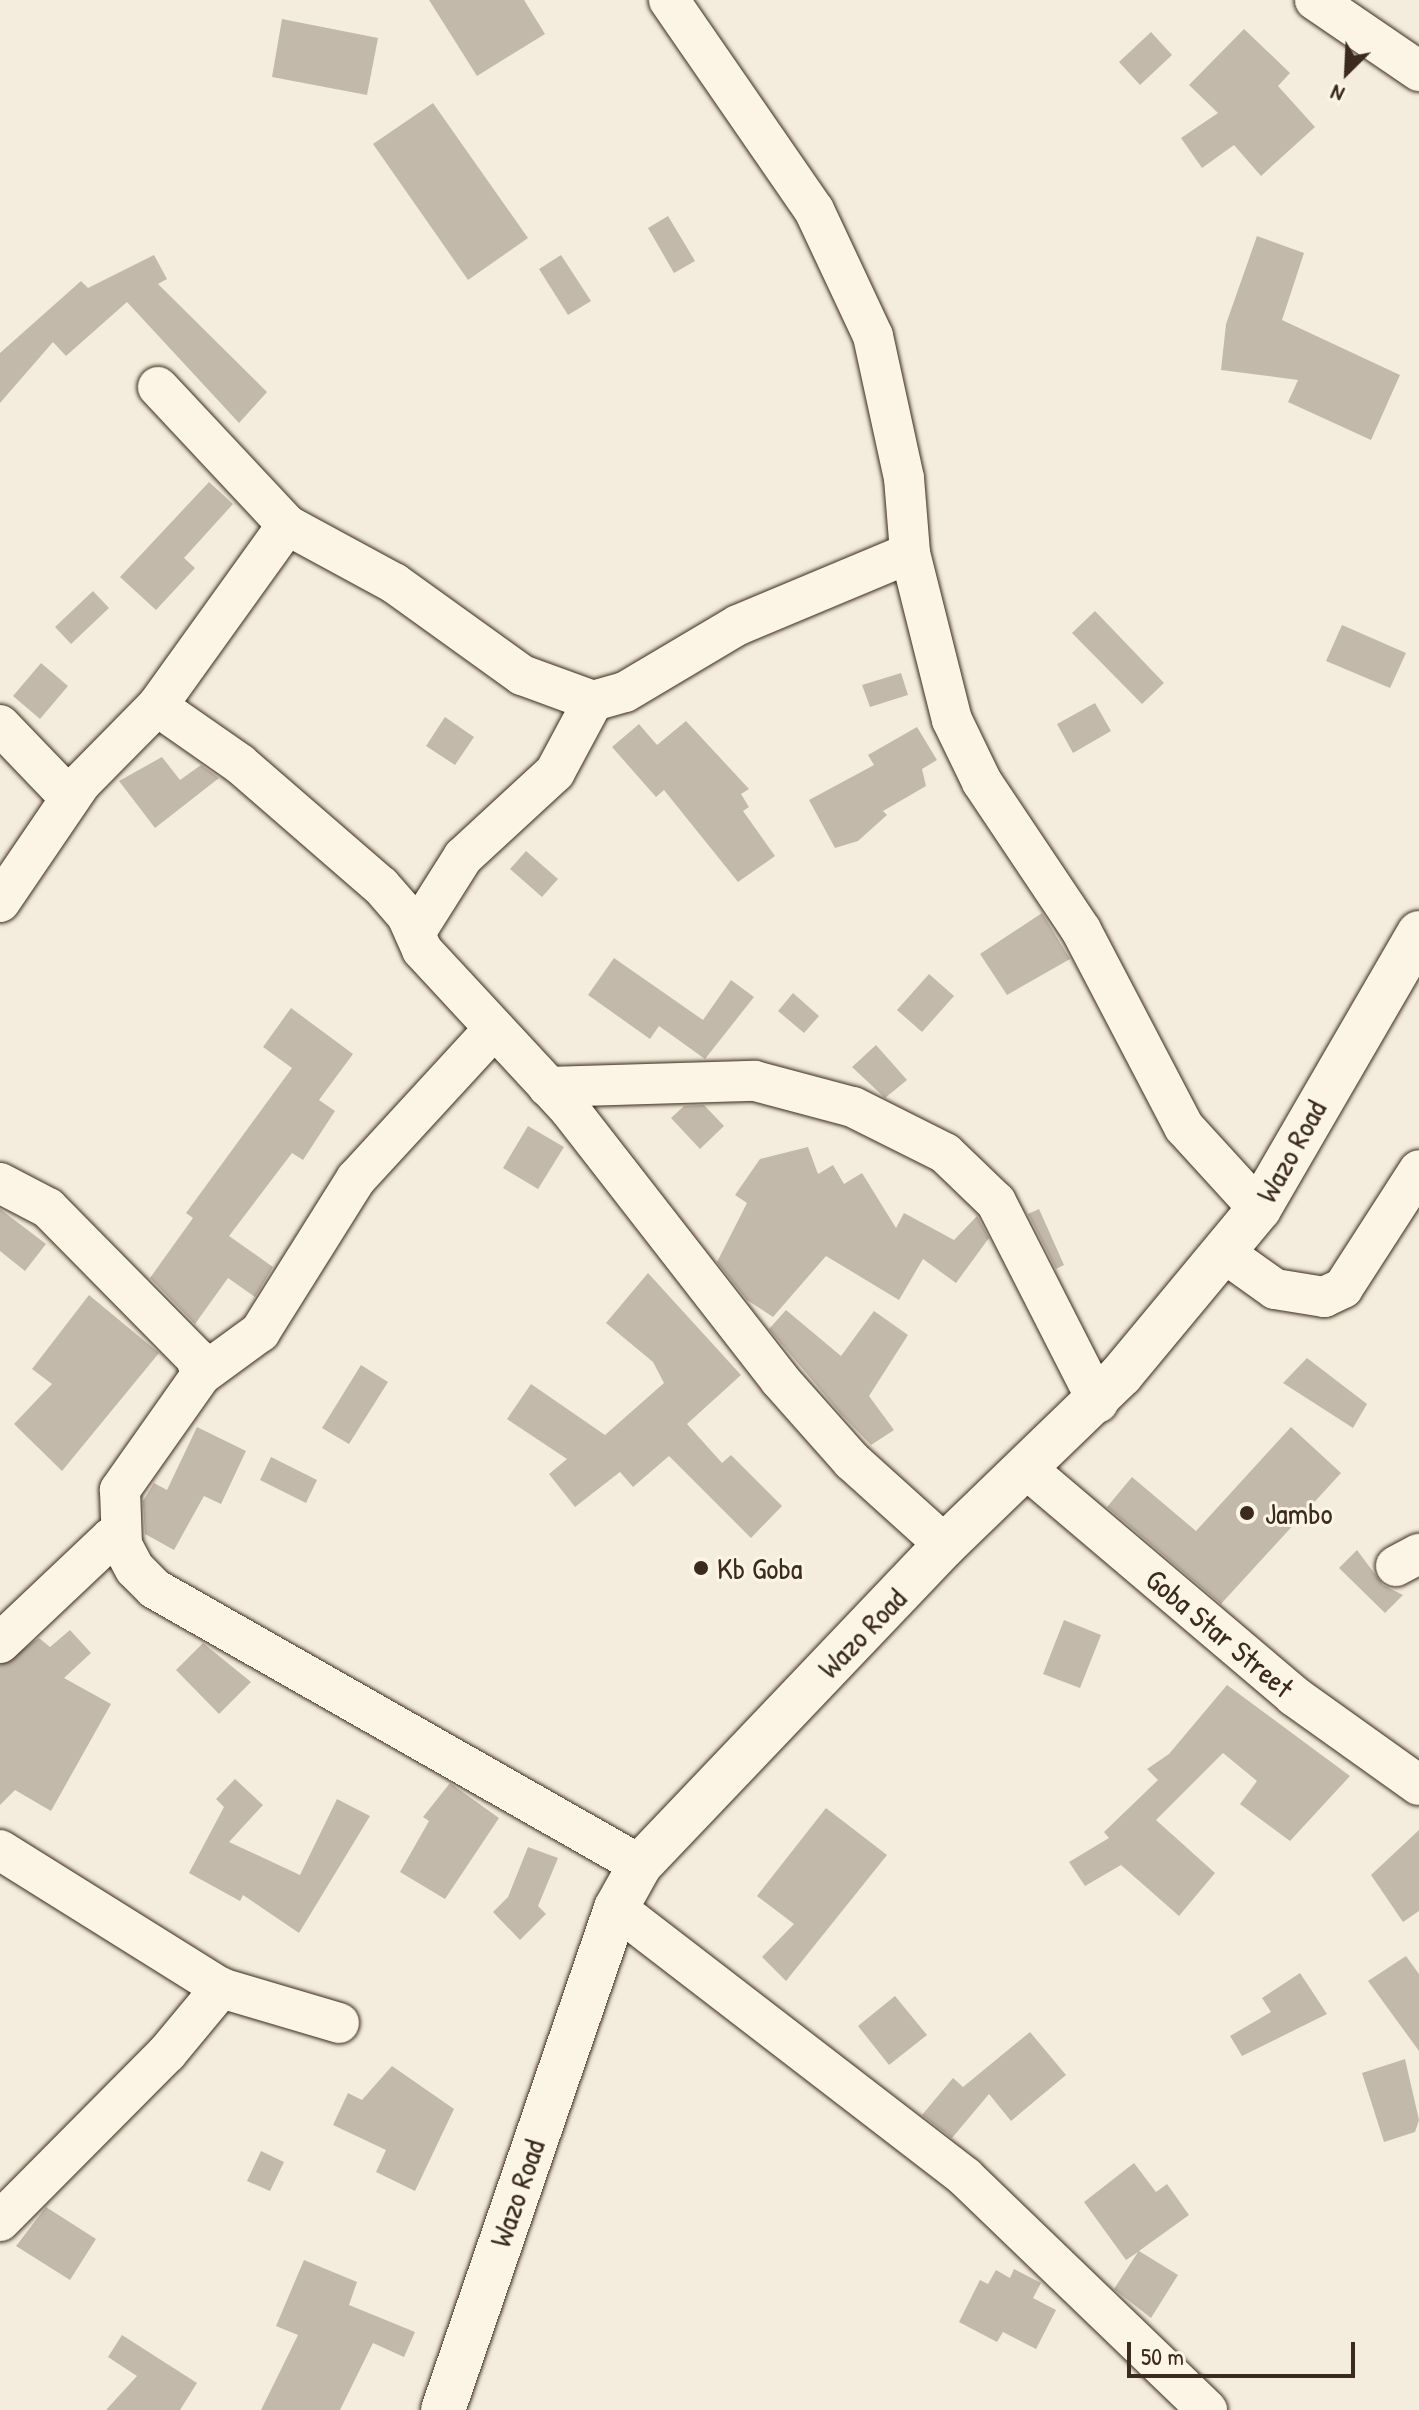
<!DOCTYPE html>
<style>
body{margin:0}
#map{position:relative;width:1419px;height:2410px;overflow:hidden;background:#f4eddd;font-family:"Patrick Hand",sans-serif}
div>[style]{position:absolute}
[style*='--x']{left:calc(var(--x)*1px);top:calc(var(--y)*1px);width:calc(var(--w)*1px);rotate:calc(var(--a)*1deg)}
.building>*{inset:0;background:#c3b9aa}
.roads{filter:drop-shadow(0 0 2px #3b2a1e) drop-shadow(0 0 2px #3b2a1e)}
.minor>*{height:40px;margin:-20px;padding:0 20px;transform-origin:20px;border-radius:20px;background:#fcf5e5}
.major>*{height:44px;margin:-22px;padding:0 22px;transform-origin:22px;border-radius:22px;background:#fcf5e5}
.dots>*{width:22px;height:22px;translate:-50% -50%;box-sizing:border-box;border:4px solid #fcf5e5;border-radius:50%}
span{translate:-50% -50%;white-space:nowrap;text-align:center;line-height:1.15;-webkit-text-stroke:6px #fcf5e5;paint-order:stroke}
.street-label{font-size:30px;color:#3b2a1e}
.poi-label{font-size:30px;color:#3b2a1e}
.left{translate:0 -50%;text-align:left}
.north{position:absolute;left:1307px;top:32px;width:80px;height:80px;-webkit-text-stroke:6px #fcf5e5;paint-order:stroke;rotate:204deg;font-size:22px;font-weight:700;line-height:32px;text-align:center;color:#3b2a1e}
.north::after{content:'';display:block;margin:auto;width:28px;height:36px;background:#3b2a1e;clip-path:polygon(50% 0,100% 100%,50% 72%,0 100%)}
.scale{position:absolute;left:1127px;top:2342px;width:228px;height:36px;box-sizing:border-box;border:4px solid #3b2a1e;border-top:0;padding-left:10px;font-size:24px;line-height:28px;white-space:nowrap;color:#3b2a1e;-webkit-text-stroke:6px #fcf5e5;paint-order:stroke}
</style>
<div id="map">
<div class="building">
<div style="clip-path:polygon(429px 0,524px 0,545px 34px,477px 76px)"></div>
<div style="clip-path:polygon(282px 19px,378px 38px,367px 95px,272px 77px)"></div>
<div style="clip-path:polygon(1244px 29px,1290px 73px,1278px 86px,1315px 127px,1261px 176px,1234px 145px,1202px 168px,1181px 138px,1218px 113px,1189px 85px)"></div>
<div style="clip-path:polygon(1151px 32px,1172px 55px,1140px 85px,1119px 62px)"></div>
<div style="clip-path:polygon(433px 103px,528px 238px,468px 280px,373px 144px)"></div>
<div style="clip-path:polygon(668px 216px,695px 261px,674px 273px,648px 228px)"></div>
<div style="clip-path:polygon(1257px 236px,1304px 253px,1282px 320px,1400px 375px,1371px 440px,1288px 402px,1298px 380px,1221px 370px,1226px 324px)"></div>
<div style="clip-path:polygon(154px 255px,167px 279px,158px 284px,267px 392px,239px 423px,127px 302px,66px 356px,53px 342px,0 403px,0 353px,81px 281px,88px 288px)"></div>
<div style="clip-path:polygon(561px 255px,591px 301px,568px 315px,539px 269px)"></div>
<div style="clip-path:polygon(209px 482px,233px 504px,184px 558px,195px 568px,156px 610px,120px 577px)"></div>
<div style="clip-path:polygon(93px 591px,109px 608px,71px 644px,55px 627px)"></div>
<div style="clip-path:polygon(1095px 611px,1164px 683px,1142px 704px,1072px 633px)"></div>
<div style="clip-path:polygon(1342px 625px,1406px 653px,1390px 688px,1326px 661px)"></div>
<div style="clip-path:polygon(41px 663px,68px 686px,40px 719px,13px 696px)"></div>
<div style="clip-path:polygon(901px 673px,908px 695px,870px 707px,862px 685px)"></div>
<div style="clip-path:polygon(1095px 703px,1111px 731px,1073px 753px,1057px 724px)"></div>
<div style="clip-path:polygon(445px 717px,474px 737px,455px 765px,426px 746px)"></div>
<div style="clip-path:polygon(686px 721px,749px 789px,741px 794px,749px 807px,743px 811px,775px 856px,738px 882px,664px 790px,656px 797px,612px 747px,639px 724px,657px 745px)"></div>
<div style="clip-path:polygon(917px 727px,937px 760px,922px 769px,926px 786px,883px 811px,887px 815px,858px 841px,835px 848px,809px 800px,874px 765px,868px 755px)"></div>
<div style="clip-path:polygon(162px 757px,180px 780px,201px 765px,219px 778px,155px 828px,119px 781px)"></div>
<div style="clip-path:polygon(526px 851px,558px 879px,542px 897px,510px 869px)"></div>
<div style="clip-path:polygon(1042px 913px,1070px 959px,1007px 995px,980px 954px)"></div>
<div style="clip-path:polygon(614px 958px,703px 1020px,731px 980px,754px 997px,705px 1059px,659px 1026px,650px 1039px,588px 995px)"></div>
<div style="clip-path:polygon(929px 974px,954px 996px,922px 1032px,897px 1010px)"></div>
<div style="clip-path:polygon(793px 993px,819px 1016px,804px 1033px,778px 1011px)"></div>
<div style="clip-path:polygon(291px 1008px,353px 1054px,319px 1100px,335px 1111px,303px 1160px,292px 1153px,229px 1236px,273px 1267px,255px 1297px,228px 1278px,195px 1324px,150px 1278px,193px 1218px,186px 1213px,292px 1068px,263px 1047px)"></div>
<div style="clip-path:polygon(876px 1045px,907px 1080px,885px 1098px,852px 1067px)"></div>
<div style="clip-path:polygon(704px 1105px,724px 1126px,700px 1149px,671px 1118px,684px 1106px)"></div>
<div style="clip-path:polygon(528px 1126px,564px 1147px,538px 1189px,503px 1168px)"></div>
<div style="clip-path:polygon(808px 1147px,818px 1174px,833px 1165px,844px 1184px,862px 1173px,896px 1228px,904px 1213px,954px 1240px,977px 1216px,989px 1238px,956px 1283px,923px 1259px,899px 1300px,826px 1256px,773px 1317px,747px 1300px,717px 1262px,747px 1203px,735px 1195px,760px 1159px)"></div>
<div style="clip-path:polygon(0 1209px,46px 1244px,25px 1271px,0 1251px)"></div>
<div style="clip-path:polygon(1039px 1209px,1064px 1265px,1056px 1269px,1028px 1214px)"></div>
<div style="clip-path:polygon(648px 1273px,741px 1375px,687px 1424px,722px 1463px,731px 1455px,782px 1506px,751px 1538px,669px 1456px,633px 1487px,620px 1472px,575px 1507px,549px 1474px,567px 1459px,507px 1419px,531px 1384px,605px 1435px,664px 1383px,653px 1362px,606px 1323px)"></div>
<div style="clip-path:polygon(89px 1295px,159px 1353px,62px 1471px,14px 1424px,52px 1384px,32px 1369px)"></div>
<div style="clip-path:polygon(786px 1310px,841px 1356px,874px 1311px,908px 1335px,869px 1396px,894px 1430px,871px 1445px,840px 1413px,769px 1329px)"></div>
<div style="clip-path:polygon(1307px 1358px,1367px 1404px,1353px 1428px,1283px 1383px)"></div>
<div style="clip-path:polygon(361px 1365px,388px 1382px,349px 1444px,322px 1428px)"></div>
<div style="clip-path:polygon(197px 1427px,246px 1451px,221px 1504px,204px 1496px,174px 1550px,145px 1534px,143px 1501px,154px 1483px,167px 1490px)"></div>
<div style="clip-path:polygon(1291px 1427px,1341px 1473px,1221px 1604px,1107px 1507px,1132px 1477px,1196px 1531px)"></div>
<div style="clip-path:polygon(271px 1457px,317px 1480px,306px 1503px,260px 1480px)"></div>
<div style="clip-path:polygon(1357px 1550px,1383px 1585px,1403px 1595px,1385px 1613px,1339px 1568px)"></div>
<div style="clip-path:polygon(1064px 1620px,1101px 1635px,1080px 1688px,1043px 1674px)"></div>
<div style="clip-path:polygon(70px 1630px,91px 1653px,64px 1678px,111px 1704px,51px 1811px,15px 1790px,0 1805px,0 1665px,39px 1638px,50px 1647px)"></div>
<div style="clip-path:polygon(203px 1643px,251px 1682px,219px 1714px,176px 1670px)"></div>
<div style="clip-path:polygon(1227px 1685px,1350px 1776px,1290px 1841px,1240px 1804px,1257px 1781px,1223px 1753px,1156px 1820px,1215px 1873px,1179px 1916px,1121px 1865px,1085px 1886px,1069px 1862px,1109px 1838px,1104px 1832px,1158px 1780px,1147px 1769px,1169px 1754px)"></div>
<div style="clip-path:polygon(235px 1779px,263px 1805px,229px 1842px,300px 1875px,337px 1799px,370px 1816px,299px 1933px,243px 1895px,240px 1901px,189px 1873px,224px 1807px,216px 1799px)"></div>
<div style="clip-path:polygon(450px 1783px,499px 1818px,445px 1899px,400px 1872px,429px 1821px,423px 1817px)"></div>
<div style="clip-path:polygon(826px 1808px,887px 1855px,786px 1981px,762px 1957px,794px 1924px,757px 1896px)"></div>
<div style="clip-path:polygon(1419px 1830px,1419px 1911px,1403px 1922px,1371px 1875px)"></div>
<div style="clip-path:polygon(528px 1847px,558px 1858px,538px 1906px,546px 1914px,520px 1940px,493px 1912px,508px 1897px)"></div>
<div style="clip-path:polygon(1406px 1956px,1419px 1974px,1419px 2051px,1368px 1981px)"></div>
<div style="clip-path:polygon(1300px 1973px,1327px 2014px,1242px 2056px,1230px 2036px,1271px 2012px,1262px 1998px)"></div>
<div style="clip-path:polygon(895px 1996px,927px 2035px,889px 2065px,858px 2026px)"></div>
<div style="clip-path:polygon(1030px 2032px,1066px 2075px,1011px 2121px,989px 2094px,952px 2138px,922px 2115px,953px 2078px,963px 2087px)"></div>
<div style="clip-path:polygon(1405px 2059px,1419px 2120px,1415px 2132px,1384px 2142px,1362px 2073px)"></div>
<div style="clip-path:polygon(392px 2066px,454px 2109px,415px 2191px,376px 2172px,386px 2150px,333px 2125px,348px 2093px,362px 2100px)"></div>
<div style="clip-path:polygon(261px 2151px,284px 2162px,270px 2191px,247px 2181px)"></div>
<div style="clip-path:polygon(1134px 2163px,1156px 2192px,1167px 2184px,1189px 2215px,1139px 2251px,1178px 2275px,1151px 2318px,1114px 2289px,1138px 2252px,1126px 2260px,1084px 2202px)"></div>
<div style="clip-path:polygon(46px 2207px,96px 2239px,70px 2280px,16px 2246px)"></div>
<div style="clip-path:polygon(304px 2260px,357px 2282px,349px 2305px,415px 2332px,404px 2357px,373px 2343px,340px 2410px,261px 2410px,298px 2335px,276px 2326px)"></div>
<div style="clip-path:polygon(1014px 2269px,1041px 2283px,1033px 2298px,1056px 2310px,1036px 2349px,1003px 2332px,997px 2342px,959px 2322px,980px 2280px,988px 2284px,996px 2270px,1010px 2278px)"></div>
<div style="clip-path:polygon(122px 2335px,197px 2383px,180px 2410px,106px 2410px,137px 2376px,108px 2357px)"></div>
</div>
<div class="roads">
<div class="minor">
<div style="--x:669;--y:0;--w:255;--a:55.4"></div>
<div style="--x:814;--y:210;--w:139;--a:64.9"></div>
<div style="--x:873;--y:336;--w:145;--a:77.7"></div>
<div style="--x:904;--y:478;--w:75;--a:85.4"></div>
<div style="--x:910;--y:553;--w:172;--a:75.9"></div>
<div style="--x:952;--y:720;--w:69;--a:64.2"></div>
<div style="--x:982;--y:782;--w:178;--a:56.2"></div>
<div style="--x:1081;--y:930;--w:222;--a:62.4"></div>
<div style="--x:1184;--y:1127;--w:111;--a:47.6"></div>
<div style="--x:1315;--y:0;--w:126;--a:34.3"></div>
<div style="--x:158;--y:387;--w:189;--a:46.9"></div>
<div style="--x:287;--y:525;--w:122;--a:28.5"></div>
<div style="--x:394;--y:583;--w:158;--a:35.7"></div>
<div style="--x:522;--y:675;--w:76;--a:20.1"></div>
<div style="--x:593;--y:701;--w:33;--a:-16"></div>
<div style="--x:625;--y:692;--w:131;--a:-30.7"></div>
<div style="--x:738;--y:625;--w:186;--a:-22.7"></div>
<div style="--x:157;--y:706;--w:101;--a:34.9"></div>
<div style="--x:240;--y:764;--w:186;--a:40.9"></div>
<div style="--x:381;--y:886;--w:40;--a:49"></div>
<div style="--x:407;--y:916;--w:37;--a:66"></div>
<div style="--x:422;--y:950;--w:218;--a:47.2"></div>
<div style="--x:570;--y:1110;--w:342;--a:52.1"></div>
<div style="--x:780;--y:1380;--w:108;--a:48.4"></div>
<div style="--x:852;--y:1461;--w:125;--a:42.1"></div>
<div style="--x:0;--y:725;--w:101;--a:46.2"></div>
<div style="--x:0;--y:902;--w:144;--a:-55.8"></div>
<div style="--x:81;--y:783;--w:108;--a:-45.4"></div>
<div style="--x:157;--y:706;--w:223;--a:-54.3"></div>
<div style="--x:415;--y:933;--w:90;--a:-57.7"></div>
<div style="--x:463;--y:857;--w:125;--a:-42.7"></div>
<div style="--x:555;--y:772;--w:81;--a:-61.8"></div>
<div style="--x:548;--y:1087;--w:207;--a:-1.7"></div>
<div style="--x:755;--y:1081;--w:101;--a:14.9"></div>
<div style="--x:853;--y:1107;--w:103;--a:26.6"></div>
<div style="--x:945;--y:1153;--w:71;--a:43.9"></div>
<div style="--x:996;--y:1202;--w:225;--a:63"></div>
<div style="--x:0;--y:1183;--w:54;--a:27.5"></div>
<div style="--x:48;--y:1208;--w:211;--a:45.4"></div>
<div style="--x:196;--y:1358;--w:18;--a:74"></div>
<div style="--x:201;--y:1375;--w:141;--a:125.2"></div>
<div style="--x:120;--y:1490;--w:55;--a:87.9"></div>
<div style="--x:122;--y:1545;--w:27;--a:62"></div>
<div style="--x:135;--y:1569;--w:28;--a:45"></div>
<div style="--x:155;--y:1589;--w:558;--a:29.64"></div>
<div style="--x:1223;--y:1252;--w:64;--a:35.4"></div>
<div style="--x:1275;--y:1289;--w:50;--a:9.3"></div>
<div style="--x:1324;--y:1297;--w:21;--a:-25"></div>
<div style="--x:1343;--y:1288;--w:140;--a:-57.2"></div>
<div style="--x:201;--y:1375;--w:73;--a:-36.1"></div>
<div style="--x:260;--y:1332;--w:181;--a:-57.9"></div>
<div style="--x:356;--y:1179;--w:204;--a:-47.4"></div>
<div style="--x:1029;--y:1471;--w:348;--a:40.3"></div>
<div style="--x:1294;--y:1696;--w:153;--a:35.5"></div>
<div style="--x:1396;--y:1566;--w:26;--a:-28"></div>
<div style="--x:0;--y:1643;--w:153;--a:-43.4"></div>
<div style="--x:111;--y:1538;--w:13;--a:32"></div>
<div style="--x:0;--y:1850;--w:261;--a:32"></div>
<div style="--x:221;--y:1988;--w:123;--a:16.5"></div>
<div style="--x:616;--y:1908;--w:441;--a:37.6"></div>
<div style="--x:965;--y:2177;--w:336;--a:43.9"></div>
<div style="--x:0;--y:2221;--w:237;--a:-45.2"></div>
<div style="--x:167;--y:2053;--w:85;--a:-50.3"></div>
</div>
<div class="major">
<div style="--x:443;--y:2410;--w:531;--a:-70.98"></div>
<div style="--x:616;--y:1908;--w:49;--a:-60.8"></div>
<div style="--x:640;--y:1865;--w:442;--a:-46.4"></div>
<div style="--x:945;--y:1545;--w:245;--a:-44"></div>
<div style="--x:1121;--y:1375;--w:216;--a:-50.3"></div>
<div style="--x:1259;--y:1209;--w:319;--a:-59.9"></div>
</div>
</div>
<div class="dots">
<div style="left:1247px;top:1513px;background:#3b2a1e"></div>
<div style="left:701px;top:1568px;background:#3b2a1e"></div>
</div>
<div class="street-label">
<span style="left:1291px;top:1151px;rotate:-61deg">Wazo Road</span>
<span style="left:862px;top:1633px;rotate:-46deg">Wazo Road</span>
<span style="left:1220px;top:1633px;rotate:40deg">Goba Star Street</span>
<span style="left:517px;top:2193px;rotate:-71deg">Wazo Road</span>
</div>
<div class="poi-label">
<span class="left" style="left:1265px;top:1513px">Jambo</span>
<span class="left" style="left:717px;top:1568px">Kb Goba</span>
</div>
<div class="north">N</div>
<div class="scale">50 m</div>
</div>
